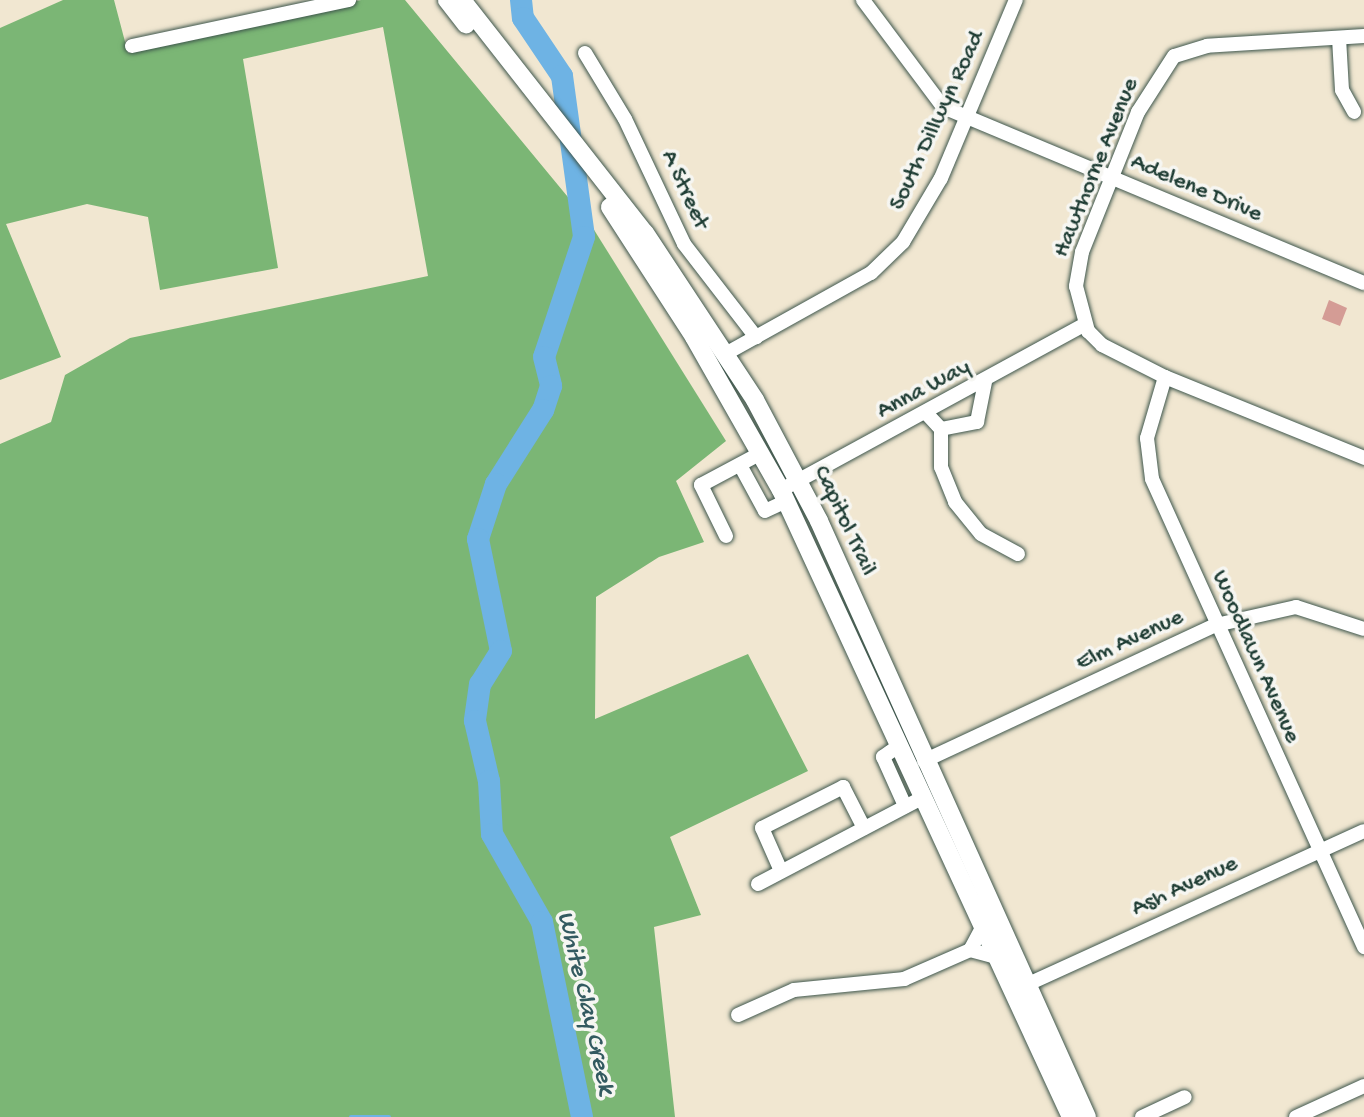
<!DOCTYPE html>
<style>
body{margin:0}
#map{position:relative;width:1364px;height:1117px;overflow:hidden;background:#f1e7d1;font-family:"Gochi Hand",sans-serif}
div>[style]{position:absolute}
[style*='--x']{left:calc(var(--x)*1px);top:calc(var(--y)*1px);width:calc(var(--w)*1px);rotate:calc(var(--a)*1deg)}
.forest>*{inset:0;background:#7bb675}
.stream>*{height:4px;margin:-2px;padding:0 2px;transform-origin:2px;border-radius:2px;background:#6eb3e4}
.river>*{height:22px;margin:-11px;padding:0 11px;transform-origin:11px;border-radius:11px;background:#6eb3e4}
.building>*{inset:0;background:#d49c95}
.roads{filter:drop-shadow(0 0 2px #3e564c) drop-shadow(0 0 2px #3e564c)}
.minor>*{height:14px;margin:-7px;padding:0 7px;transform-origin:7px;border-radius:7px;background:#fff}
.major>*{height:18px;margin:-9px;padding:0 9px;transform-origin:9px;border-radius:9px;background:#fff}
span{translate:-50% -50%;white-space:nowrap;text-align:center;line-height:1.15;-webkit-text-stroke:7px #f6f6f2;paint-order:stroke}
.street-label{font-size:24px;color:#1f3d34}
.water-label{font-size:26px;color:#335a60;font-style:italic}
</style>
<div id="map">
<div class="forest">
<div style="clip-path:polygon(63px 0,114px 0,128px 53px,361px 0,405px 0,591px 225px,726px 441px,676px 481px,704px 542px,659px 557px,596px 597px,595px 719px,748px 654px,808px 771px,670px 837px,701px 915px,654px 927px,675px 1117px,0 1117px,0 444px,51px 422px,65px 375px,130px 338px,428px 276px,383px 27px,243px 59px,278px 268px,160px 290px,148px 217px,87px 204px,6px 224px,61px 357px,0 380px,0 28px)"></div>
</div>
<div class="stream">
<div style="--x:351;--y:1117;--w:38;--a:0"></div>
</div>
<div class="river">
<div style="--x:521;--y:0;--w:18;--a:84"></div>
<div style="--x:523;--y:18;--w:70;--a:56.1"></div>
<div style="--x:562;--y:76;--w:162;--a:82.2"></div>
<div style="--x:584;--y:237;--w:126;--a:108.4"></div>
<div style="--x:544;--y:357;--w:30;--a:76"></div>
<div style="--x:551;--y:386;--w:25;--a:108"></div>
<div style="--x:543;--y:410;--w:88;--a:122.4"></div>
<div style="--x:496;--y:484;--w:58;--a:108.1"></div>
<div style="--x:478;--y:539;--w:114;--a:78.4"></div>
<div style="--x:501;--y:651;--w:39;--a:122"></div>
<div style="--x:480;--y:684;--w:37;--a:98"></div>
<div style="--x:475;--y:721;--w:62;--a:76.9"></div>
<div style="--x:489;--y:781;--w:53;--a:86.8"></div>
<div style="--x:492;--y:834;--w:101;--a:60.4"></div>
<div style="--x:542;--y:922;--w:199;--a:78.4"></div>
</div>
<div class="building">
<div style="clip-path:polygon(1329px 300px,1347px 308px,1340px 326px,1322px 319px)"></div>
</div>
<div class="roads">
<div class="minor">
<div style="--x:863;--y:0;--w:134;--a:53.2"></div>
<div style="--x:943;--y:107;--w:456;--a:22.7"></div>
<div style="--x:1364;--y:36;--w:157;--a:176.4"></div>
<div style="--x:1207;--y:46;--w:34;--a:163"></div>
<div style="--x:1174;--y:56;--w:67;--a:122.7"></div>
<div style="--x:1138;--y:112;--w:151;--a:111.8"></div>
<div style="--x:1082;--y:252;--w:35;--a:100"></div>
<div style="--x:1076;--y:286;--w:47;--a:75.1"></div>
<div style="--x:1088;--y:331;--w:20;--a:45"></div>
<div style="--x:1102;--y:345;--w:71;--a:26.9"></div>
<div style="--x:1165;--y:377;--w:215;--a:22.1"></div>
<div style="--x:1339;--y:38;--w:52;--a:86.7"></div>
<div style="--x:1342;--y:90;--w:25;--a:61"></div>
<div style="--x:132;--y:46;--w:222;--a:-12"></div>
<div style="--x:585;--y:53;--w:77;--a:58.8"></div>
<div style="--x:625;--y:119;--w:138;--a:64.7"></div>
<div style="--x:684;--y:244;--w:118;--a:52.3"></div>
<div style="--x:727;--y:353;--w:165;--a:-29.1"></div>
<div style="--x:871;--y:273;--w:45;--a:-44.1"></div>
<div style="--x:903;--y:242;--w:74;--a:-59.3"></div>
<div style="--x:941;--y:178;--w:193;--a:-67.2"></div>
<div style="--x:1165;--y:377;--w:64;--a:106.4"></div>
<div style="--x:1147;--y:438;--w:41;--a:83"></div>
<div style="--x:1152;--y:479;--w:514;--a:65.63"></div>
<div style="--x:927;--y:414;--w:21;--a:47"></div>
<div style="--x:941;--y:429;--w:38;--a:90"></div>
<div style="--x:941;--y:467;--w:38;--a:68"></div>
<div style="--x:955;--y:502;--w:41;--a:50.9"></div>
<div style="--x:981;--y:534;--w:42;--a:28.4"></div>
<div style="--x:941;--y:429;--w:37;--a:-11"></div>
<div style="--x:977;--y:422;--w:41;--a:-78.7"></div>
<div style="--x:740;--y:465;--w:52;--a:61.5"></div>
<div style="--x:765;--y:511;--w:23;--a:-25"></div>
<div style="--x:781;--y:490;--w:346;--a:-28.6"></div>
<div style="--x:726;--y:536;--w:57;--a:-116.1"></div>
<div style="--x:701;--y:485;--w:68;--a:-28.1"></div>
<div style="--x:900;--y:745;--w:21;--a:145"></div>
<div style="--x:883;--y:757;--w:54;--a:65.8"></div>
<div style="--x:924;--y:761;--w:322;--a:-25"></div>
<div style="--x:1216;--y:625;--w:82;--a:-12.7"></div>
<div style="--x:1296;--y:607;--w:71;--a:17.9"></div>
<div style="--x:781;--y:871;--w:47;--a:-113.8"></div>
<div style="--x:762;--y:828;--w:91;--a:-26.8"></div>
<div style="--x:843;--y:787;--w:46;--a:62.9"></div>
<div style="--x:758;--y:884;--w:187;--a:-27.7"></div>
<div style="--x:983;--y:926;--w:27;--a:118"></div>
<div style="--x:970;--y:950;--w:28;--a:15"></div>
<div style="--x:1026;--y:985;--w:371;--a:-24.5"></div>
<div style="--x:738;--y:1015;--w:61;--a:-24.1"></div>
<div style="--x:794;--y:990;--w:111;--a:-5.7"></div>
<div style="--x:904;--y:979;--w:72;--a:-23.7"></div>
<div style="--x:1142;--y:1117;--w:47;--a:-24.9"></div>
<div style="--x:1296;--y:1117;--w:75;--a:-24.5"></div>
</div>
<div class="major">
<div style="--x:447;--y:0;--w:31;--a:52"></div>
<div style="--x:462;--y:0;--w:296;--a:51.9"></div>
<div style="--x:645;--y:233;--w:200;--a:56.6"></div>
<div style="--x:755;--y:400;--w:137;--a:62.1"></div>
<div style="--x:819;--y:521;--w:653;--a:65.79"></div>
<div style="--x:610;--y:207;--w:155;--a:57.1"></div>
<div style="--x:694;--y:337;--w:176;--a:60.4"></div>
<div style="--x:781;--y:490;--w:691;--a:65.18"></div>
</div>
</div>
<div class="street-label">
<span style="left:938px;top:121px;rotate:-65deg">South Dillwyn Road</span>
<span style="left:1097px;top:168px;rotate:-68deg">Hawthorne Avenue</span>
<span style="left:1196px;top:189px;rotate:23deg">Adelene Drive</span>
<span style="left:684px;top:190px;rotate:65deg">A Street</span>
<span style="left:924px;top:390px;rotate:-28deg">Anna Way</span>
<span style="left:844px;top:521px;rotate:65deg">Capitol Trail</span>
<span style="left:1130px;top:641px;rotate:-25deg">Elm Avenue</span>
<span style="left:1255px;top:657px;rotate:66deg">Woodlawn Avenue</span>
<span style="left:1185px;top:887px;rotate:-25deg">Ash Avenue</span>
</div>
<div class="water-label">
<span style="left:584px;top:1003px;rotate:77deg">White Clay Creek</span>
</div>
</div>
